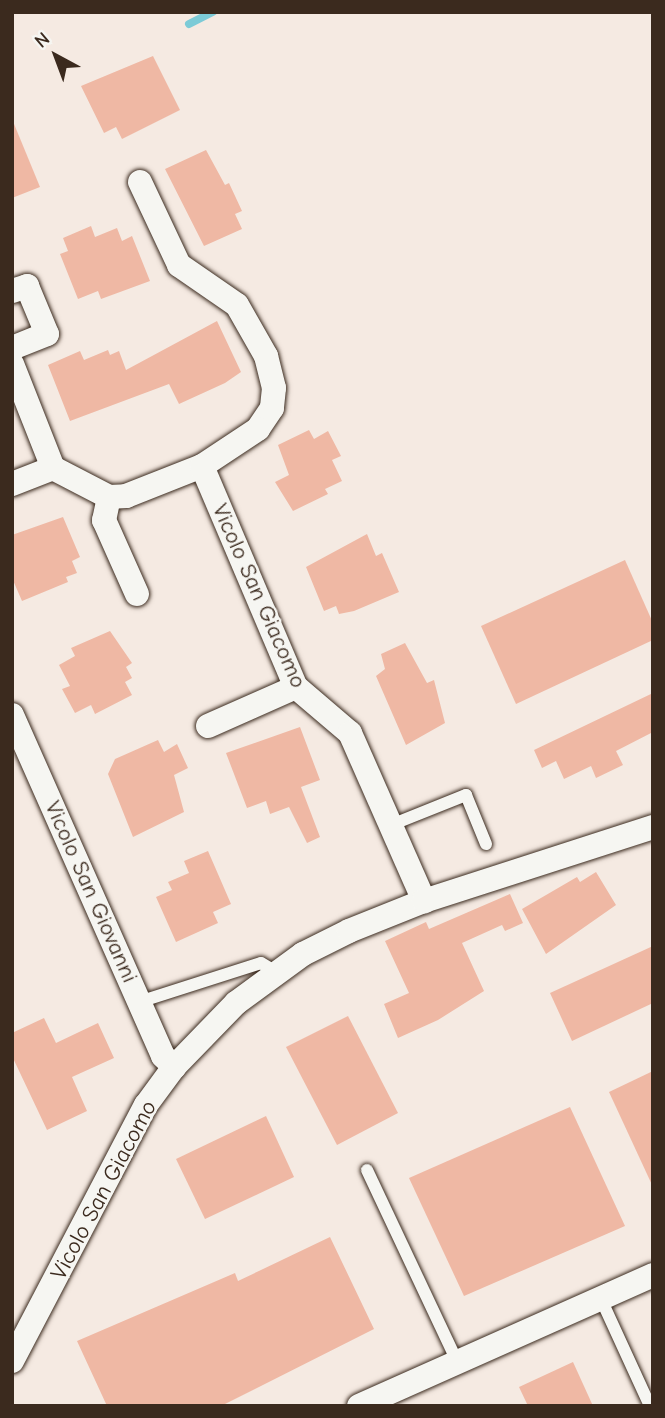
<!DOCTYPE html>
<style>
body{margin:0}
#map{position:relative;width:665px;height:1418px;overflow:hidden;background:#f5eae2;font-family:"Comic Neue",sans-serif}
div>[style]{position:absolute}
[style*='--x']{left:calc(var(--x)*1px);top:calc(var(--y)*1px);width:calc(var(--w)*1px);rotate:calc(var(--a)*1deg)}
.stream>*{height:8px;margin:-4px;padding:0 4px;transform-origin:4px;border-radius:4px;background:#7ccbd7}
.building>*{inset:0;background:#efb8a4}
.roads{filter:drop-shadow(0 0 2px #3b2a1e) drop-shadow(0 0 2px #3b2a1e)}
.lane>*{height:12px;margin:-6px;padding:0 6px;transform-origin:6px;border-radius:6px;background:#f6f6f2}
.street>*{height:24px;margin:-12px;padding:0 12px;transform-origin:12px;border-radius:12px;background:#f6f6f2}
span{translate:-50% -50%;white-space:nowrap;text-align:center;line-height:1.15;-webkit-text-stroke:5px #f6f6f2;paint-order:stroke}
.street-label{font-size:23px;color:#3b2a1e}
.frame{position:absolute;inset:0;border:14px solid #3b2a1e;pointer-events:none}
.north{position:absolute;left:21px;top:21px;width:70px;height:70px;-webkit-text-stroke:5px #f6f6f2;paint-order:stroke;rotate:319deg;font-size:19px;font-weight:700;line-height:28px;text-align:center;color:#3b2a1e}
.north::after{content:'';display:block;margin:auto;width:24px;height:32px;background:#3b2a1e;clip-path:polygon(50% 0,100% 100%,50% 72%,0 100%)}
</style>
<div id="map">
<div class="stream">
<div style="--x:189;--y:24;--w:27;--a:-27"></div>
</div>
<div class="building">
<div style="clip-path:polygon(153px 56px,180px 110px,122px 139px,116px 127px,104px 133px,81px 86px)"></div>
<div style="clip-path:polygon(12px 119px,40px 187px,12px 198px)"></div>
<div style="clip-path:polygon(206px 150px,225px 185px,229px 183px,242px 211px,235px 214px,242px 229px,204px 246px,165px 169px)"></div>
<div style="clip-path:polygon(91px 226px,95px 237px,117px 228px,122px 241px,132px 236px,150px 281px,101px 299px,98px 291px,78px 299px,60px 254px,68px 251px,63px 238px)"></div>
<div style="clip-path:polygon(217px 321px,241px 372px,225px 383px,179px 404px,169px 384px,70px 421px,48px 365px,80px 351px,84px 360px,108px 350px,110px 355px,119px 351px,126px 370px)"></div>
<div style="clip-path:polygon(309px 430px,314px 439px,328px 431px,341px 456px,332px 460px,342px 481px,325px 489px,328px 494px,293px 511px,275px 482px,289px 475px,278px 445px)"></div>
<div style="clip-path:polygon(63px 517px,80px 557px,72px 561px,77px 573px,66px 577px,68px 582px,22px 601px,12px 578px,12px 535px)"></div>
<div style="clip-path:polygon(367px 534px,376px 556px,382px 553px,399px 592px,354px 611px,339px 614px,336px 606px,324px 611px,306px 567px)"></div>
<div style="clip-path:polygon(625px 560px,653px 623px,653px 640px,516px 704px,481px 626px)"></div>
<div style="clip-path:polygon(110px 631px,132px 663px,126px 667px,132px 678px,125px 682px,132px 695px,95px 714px,91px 705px,75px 713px,62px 689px,70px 686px,59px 665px,75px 656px,71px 648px)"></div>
<div style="clip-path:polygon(405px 643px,427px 683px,434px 680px,445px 723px,406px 745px,376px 676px,385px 669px,381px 654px)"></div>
<div style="clip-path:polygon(653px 693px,653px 732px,616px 751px,623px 765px,596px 778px,591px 766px,564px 779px,556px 761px,542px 768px,534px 750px)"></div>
<div style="clip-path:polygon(300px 727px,320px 780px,301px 787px,320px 837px,307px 843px,289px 807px,270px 814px,266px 801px,247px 808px,226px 753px)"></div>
<div style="clip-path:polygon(158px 740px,164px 752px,177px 744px,188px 768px,174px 775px,184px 812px,133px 837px,108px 774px,115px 759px)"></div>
<div style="clip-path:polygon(208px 851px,231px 904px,213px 912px,218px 923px,176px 942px,156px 897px,172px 890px,168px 882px,189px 873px,184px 861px)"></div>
<div style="clip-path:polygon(596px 872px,616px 905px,546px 954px,522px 909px,577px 877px,580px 882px)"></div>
<div style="clip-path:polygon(510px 894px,523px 923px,505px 931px,502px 925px,462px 943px,484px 991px,438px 1020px,398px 1038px,384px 1004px,409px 993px,385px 941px,426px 922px,429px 929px)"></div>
<div style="clip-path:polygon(653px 946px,653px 1003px,572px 1041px,550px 993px)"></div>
<div style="clip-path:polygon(348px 1016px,398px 1113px,337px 1145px,286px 1047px)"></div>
<div style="clip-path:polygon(44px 1018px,56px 1043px,98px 1023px,114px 1058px,72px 1077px,87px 1111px,47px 1130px,12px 1056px,12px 1033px)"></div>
<div style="clip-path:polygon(653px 1071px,653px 1187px,609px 1092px)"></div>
<div style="clip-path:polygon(570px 1107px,625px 1226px,464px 1296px,409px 1178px)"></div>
<div style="clip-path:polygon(266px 1116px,294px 1177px,205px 1219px,176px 1159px)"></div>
<div style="clip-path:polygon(330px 1237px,374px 1329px,221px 1406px,107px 1406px,77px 1341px,235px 1273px,238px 1281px)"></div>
<div style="clip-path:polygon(573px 1362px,593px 1406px,528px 1406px,519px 1387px)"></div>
</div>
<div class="roads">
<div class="lane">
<div style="--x:391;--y:825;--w:81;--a:-21.8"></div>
<div style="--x:466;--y:795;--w:53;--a:67.8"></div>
<div style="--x:139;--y:1002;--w:128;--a:-17.7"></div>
<div style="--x:261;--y:963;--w:17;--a:31"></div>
<div style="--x:367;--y:1170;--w:213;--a:64.8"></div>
<div style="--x:601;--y:1299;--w:118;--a:65.4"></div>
</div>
<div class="street">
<div style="--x:140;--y:182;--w:92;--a:64.8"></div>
<div style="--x:179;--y:265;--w:70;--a:34.6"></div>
<div style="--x:237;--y:305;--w:59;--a:60.4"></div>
<div style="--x:266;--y:356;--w:33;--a:76"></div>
<div style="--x:274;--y:388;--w:20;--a:96"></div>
<div style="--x:272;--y:408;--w:25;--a:124"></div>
<div style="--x:258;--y:429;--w:67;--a:146.5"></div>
<div style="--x:12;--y:291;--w:16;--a:-18"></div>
<div style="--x:27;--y:286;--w:52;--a:67.4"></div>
<div style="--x:47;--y:334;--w:38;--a:158"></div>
<div style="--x:12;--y:364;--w:112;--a:68.5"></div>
<div style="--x:12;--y:484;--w:44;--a:-21.3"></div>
<div style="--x:53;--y:468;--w:63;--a:27.4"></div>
<div style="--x:109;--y:497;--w:17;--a:-3"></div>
<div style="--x:126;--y:496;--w:82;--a:-21.5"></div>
<div style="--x:202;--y:466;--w:240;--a:67"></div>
<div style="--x:296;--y:687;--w:71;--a:40.4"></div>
<div style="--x:350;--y:733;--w:184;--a:66.2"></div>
<div style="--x:109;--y:497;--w:24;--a:102"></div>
<div style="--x:104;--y:520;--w:81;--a:66"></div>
<div style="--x:12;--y:715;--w:373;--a:66.1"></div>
<div style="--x:163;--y:1056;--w:16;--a:45"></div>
<div style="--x:208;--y:726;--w:96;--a:-23.9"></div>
<div style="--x:12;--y:1361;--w:289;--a:-62.4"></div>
<div style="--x:146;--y:1105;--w:47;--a:-53.6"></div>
<div style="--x:174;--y:1067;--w:89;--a:-45.9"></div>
<div style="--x:236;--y:1003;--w:83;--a:-36.2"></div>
<div style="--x:303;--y:954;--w:51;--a:-26.6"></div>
<div style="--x:349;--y:931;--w:81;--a:-21.8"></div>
<div style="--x:424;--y:901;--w:241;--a:-17.9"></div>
<div style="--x:359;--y:1406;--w:322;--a:-24"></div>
</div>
</div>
<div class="street-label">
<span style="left:259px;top:596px;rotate:66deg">Vicolo San Giacomo</span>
<span style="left:91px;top:892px;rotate:66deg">Vicolo San Giovanni</span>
<span style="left:104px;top:1190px;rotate:-62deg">Vicolo San Giacomo</span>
</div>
<div class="frame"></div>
<div class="north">N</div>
</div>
